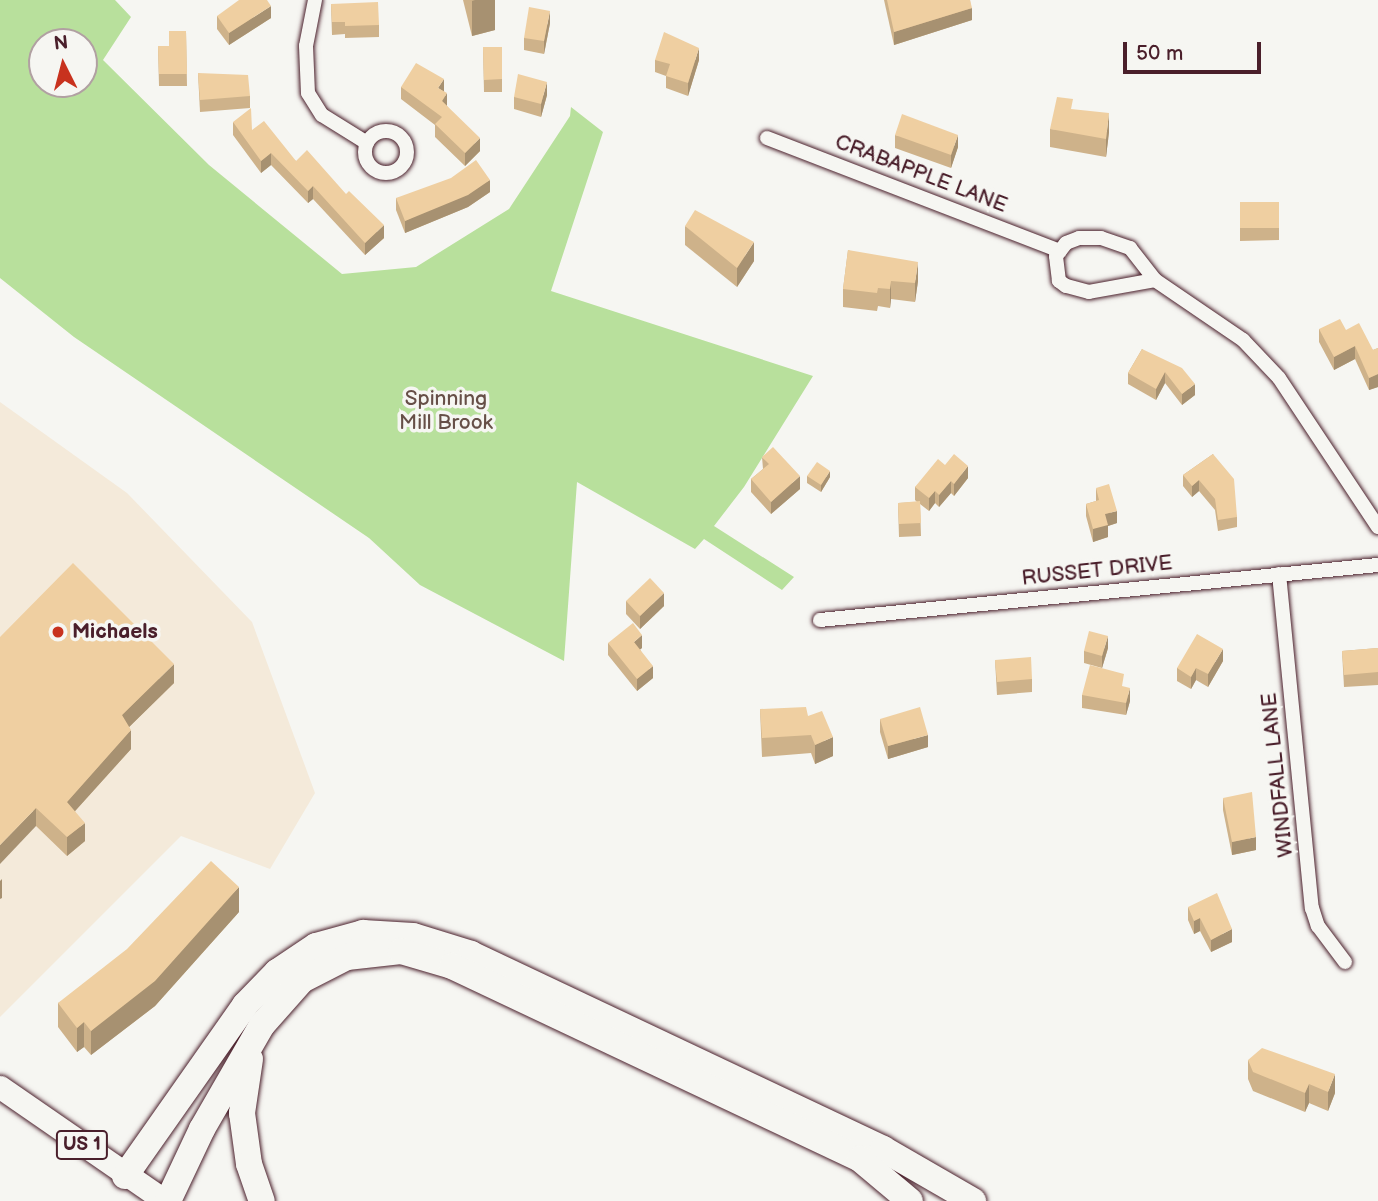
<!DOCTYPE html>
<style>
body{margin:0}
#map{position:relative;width:1378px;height:1201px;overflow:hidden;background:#f6f6f2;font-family:"Balsamiq Sans",sans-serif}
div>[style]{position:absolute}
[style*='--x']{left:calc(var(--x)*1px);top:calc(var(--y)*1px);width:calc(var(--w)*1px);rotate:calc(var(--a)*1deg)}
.built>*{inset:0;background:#f4eada}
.green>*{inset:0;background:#b8e09c}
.roads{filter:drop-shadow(0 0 2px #4a1f2b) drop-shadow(0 0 2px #4a1f2b)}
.minor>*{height:14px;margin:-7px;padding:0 7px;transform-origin:7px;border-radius:7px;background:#f6f6f2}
.minor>.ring{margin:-7px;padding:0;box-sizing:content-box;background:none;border:14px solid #f6f6f2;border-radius:50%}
.primary>*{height:23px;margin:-11.5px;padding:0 11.5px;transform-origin:11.5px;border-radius:11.5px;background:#f6f6f2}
.motorway>*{height:26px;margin:-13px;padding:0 13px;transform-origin:13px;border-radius:13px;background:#f6f6f2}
.wall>*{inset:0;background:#ceb28a}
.shaded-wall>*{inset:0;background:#a79171}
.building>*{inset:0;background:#efcfa1}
.dots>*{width:19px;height:19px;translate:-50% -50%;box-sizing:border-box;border:4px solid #f6f6f2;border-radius:50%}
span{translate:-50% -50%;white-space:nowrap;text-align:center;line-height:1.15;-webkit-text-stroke:7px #f6f6f2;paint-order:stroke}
.shield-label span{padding:2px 5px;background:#f6f6f2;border:2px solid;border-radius:5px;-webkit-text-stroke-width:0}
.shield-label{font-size:19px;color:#4a1f2b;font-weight:700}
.street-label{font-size:21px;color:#4a1f2b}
.park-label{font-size:21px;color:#664f47}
.poi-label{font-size:21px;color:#4a1f2b;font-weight:700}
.left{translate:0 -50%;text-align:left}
.north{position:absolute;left:28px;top:28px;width:70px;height:70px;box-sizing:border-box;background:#f6f6f2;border:2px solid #b1a0a2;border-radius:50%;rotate:354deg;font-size:19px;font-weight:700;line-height:28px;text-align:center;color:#4a1f2b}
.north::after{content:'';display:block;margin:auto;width:24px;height:32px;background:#c8321e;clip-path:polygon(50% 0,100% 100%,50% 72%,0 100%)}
.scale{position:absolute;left:1123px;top:42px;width:138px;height:32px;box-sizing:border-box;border:4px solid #4a1f2b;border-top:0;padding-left:9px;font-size:21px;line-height:24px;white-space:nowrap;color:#4a1f2b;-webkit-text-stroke:5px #f6f6f2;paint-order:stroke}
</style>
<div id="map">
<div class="built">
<div style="clip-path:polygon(0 402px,127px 493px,252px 622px,315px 793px,270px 869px,181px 836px,0 1017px)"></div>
</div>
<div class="green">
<div style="clip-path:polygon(evenodd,0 0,115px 0,131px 17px,103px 60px,209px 165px,342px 274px,416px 267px,509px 209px,570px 116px,571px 107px,603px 132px,551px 291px,813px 376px,744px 487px,714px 526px,794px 577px,782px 590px,704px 539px,695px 549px,577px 482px,564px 661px,420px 585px,369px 538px,74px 337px,0 278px,0 0,42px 42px,84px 42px,84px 84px,42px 84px,42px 42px)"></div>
</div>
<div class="roads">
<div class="minor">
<div style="--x:315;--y:0;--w:47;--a:101.1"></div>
<div style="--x:306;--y:46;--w:47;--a:87.6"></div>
<div style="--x:308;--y:93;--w:26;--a:58"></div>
<div style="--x:322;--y:115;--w:53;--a:31.9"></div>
<div class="ring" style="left:365px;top:131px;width:28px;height:28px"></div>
<div style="--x:767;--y:138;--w:314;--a:21.1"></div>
<div style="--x:1155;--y:280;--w:67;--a:169.7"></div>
<div style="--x:1089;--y:292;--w:24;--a:-165"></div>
<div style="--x:1066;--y:286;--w:9;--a:-144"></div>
<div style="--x:1059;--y:281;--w:25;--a:-97"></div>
<div style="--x:1056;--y:256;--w:16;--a:-52"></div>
<div style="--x:1066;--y:243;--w:14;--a:-21"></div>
<div style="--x:1079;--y:238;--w:22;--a:0"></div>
<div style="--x:1101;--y:238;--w:31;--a:19"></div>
<div style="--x:1130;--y:248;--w:41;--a:52"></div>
<div style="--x:1155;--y:280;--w:107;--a:34.3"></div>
<div style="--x:1243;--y:340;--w:52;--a:46.5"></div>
<div style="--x:1279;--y:378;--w:179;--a:56.4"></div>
<div style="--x:1279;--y:574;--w:336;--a:84.4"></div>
<div style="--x:1312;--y:908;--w:19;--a:72"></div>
<div style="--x:1318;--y:926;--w:45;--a:53.1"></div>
<div style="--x:820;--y:620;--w:561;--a:-5.63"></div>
</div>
<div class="primary">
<div style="--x:0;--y:1087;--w:201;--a:34.6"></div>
</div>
<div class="motorway">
<div style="--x:250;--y:1059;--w:55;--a:98.4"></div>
<div style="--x:242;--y:1113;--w:51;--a:82.2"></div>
<div style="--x:249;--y:1164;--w:39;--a:71"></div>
<div style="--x:125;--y:1176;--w:209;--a:-54.9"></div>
<div style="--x:245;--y:1005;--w:46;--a:-45.9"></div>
<div style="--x:277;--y:972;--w:47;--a:-33.7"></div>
<div style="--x:316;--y:946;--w:49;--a:-15.5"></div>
<div style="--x:363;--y:933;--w:50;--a:3.4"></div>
<div style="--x:413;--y:936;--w:61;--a:17.2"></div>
<div style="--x:471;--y:954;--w:456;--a:25.3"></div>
<div style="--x:883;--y:1149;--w:104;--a:30"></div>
<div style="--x:168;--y:1201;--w:80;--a:-64.7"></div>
<div style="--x:202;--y:1129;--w:120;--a:-60"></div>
<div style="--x:262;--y:1025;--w:60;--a:-48.4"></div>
<div style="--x:302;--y:980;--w:51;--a:-27.1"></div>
<div style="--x:347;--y:957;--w:54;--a:-6.3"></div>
<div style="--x:401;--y:951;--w:53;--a:16.4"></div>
<div style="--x:452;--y:966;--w:451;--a:25.3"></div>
<div style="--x:860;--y:1159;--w:65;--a:40"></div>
</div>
</div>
<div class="wall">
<div style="clip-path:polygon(463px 0,495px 0,495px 30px,472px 36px)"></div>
<div style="clip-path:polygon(884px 0,970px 0,972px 20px,894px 45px)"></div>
<div style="clip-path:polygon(331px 4px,379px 25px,379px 37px,345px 38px,345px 34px,332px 35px)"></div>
<div style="clip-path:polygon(217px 16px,271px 18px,229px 45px,217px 29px)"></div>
<div style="clip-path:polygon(550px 23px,544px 54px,524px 50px,524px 38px)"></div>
<div style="clip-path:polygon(186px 31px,187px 86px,159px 86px,158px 46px,169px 46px)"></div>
<div style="clip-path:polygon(483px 47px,502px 47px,502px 92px,484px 92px)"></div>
<div style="clip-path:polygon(655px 60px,699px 60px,688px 96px,666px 88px,666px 76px,655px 72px)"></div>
<div style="clip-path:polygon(198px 73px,250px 96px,250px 108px,200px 112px)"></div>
<div style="clip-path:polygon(401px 87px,444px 91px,447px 106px,480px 151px,465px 166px,435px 137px,435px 125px,401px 99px)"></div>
<div style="clip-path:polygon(547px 95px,541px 117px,514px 109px,514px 97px)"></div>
<div style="clip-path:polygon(233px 122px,252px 130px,296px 161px,384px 238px,365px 255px,313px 199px,308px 203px,271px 165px,261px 173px,233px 135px)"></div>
<div style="clip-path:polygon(1050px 129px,1109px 132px,1106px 157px,1050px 147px)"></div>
<div style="clip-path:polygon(895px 135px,958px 147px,951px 168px,895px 148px)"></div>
<div style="clip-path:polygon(490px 192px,468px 207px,405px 233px,396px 210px,396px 198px)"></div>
<div style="clip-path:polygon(1240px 202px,1279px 228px,1279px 240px,1240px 241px)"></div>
<div style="clip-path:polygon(685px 226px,754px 261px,737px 287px,685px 245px)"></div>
<div style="clip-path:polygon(848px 250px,918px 281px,915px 302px,891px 299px,890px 308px,878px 306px,877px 311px,843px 307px,843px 289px)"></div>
<div style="clip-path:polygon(1319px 329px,1346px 330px,1373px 350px,1378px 348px,1378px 387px,1369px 390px,1355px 359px,1334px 370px,1319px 342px)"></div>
<div style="clip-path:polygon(1142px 349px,1195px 395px,1182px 405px,1165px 383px,1156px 400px,1128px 384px,1128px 373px)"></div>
<div style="clip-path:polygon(1213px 454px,1237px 517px,1237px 527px,1218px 531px,1215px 510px,1199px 491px,1192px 497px,1183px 486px,1183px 475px)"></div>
<div style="clip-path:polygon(762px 457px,800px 489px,771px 514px,751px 492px,751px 479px,763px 469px)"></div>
<div style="clip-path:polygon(945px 465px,968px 478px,954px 496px,951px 493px,939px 507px,935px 503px,929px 511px,920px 504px,921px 536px,899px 537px,898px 503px,917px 502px,915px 500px,915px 487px)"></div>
<div style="clip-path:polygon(807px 476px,830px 477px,821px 492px,807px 483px)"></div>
<div style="clip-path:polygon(1096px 488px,1117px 523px,1108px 526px,1108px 537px,1093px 542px,1086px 516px,1086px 504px,1096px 501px)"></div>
<div style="clip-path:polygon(626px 601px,664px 606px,640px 629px,626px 614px)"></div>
<div style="clip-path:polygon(0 637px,174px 683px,129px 727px,131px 749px,75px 811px,85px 841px,67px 856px,36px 826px)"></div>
<div style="clip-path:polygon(608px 643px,642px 648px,640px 649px,653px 678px,637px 691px,608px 655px)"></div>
<div style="clip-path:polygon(1108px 648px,1102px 668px,1084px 663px,1084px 651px)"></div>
<div style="clip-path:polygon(1378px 648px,1378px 685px,1344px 687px,1342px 651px)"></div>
<div style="clip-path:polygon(995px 660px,1032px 679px,1032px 692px,997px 695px)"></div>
<div style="clip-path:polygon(1223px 661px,1208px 687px,1196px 680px,1191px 689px,1177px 681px,1177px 668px)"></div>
<div style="clip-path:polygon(1124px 687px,1130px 701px,1126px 715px,1082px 708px,1082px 695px)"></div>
<div style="clip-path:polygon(760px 709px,808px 716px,833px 756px,815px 764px,811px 753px,762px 757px)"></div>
<div style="clip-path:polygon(880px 719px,928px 747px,888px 759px,880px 732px)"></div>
<div style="clip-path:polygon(1223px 798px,1256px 850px,1232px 855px,1223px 810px)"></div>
<div style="clip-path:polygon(1188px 907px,1232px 942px,1211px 952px,1200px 931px,1194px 934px,1188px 920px)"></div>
<div style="clip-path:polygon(239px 912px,155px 1006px,91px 1055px,84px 1047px,77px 1052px,58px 1027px,58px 1003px)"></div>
<div style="clip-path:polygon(1248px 1060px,1335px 1093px,1328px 1111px,1309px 1103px,1305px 1112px,1253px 1091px,1248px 1079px)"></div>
</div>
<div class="shaded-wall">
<div style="clip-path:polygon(475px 0,495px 0,495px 30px,472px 36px,472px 1px)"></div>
<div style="clip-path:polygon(271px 6px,271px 18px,229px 45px,229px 33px)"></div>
<div style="clip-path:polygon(972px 8px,972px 20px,894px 45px,894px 32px)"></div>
<div style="clip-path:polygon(550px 11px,550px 23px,544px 54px,544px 41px)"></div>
<div style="clip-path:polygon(699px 48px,699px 60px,688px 96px,688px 83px)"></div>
<div style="clip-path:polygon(444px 79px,444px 92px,438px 88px)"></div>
<div style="clip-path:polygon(547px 82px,547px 95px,541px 117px,541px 104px)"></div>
<div style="clip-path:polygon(447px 93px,447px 106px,442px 101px)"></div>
<div style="clip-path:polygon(1109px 113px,1109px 132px,1106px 157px,1106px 139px)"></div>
<div style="clip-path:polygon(958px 135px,958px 147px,951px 168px,951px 155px)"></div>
<div style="clip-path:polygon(480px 138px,480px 151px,465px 166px,465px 153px)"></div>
<div style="clip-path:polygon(271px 153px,271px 165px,261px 173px,261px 161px)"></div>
<div style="clip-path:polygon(490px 180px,490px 192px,468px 207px,405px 233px,405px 221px)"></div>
<div style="clip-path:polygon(313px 186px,313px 199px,308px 203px,308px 191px)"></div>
<div style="clip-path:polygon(384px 225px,384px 238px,365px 255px,365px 243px)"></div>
<div style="clip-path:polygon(754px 242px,754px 261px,737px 287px,737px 268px)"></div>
<div style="clip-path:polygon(918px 262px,918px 281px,915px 302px,915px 283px)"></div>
<div style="clip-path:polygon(891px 281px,891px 299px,890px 308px,890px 289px)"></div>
<div style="clip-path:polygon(1355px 346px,1355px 359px,1334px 370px,1334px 357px)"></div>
<div style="clip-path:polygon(1165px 372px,1165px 383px,1156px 400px,1156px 389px)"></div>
<div style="clip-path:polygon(1378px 374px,1378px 387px,1369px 390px,1369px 378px)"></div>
<div style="clip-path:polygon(1195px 384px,1195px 395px,1182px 405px,1182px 394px)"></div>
<div style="clip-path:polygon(968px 466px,968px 478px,954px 496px,954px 484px)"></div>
<div style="clip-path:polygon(830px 471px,830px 477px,821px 492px,821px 485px)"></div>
<div style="clip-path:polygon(800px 476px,800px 489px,771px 514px,771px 502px)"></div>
<div style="clip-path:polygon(1199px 480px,1199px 491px,1192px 497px,1192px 486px)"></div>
<div style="clip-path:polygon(951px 481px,951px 493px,939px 507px,939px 495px)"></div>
<div style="clip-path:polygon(935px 491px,935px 503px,929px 511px,929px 498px)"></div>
<div style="clip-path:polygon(1117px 511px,1117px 523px,1108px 526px,1108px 537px,1093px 542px,1093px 529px,1105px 514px)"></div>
<div style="clip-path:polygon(664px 593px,664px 606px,640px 629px,640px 616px)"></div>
<div style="clip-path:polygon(642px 635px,642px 648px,634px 654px,634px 642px)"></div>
<div style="clip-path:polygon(1108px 636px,1108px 648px,1102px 668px,1102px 656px)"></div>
<div style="clip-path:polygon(1223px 649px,1223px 661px,1208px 687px,1208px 674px)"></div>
<div style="clip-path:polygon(174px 664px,174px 683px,122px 734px,122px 715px)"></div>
<div style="clip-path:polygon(653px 666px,653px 678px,637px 691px,637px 679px)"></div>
<div style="clip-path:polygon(1196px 668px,1196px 680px,1191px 689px,1191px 677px)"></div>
<div style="clip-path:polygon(1130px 688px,1130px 701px,1126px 715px,1126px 703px)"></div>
<div style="clip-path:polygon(131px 730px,131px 749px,67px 820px,67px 802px)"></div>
<div style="clip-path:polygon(928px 735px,928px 747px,888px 759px,888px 746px)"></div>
<div style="clip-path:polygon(833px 737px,833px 756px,815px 764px,815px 745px)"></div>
<div style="clip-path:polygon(36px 808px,36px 826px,0 864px,0 845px)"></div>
<div style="clip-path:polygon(85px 823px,85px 841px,67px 856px,67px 837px)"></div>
<div style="clip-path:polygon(1256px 837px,1256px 850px,1232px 855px,1232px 842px)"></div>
<div style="clip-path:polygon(2px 879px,2px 898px,0 899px,0 881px)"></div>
<div style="clip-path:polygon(239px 887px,239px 912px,155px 1006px,91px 1055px,91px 1031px)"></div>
<div style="clip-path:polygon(1200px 918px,1200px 931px,1194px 934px,1194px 921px)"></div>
<div style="clip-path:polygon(1232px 929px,1232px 942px,1211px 952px,1211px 940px)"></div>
<div style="clip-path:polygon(84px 1022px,84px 1047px,77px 1052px,77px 1028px)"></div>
<div style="clip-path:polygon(1335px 1074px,1335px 1093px,1328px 1111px,1328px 1092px)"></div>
<div style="clip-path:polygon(1309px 1084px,1309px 1103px,1305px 1112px,1305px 1093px)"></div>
</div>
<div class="building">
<div style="clip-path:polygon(239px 0,267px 0,271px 6px,229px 33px,217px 16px)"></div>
<div style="clip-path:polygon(887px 0,970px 0,972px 8px,894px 32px)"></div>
<div style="clip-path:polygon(378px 2px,379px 25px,345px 26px,345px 22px,332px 22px,331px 4px)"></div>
<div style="clip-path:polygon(529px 7px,550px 11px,544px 41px,524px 38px)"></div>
<div style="clip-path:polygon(169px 31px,186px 31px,187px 74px,159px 74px,158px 46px,169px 46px)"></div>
<div style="clip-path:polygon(664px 32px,699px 48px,688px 83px,666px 76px,670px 64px,655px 60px)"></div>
<div style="clip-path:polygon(483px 47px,502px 47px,502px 79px,484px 80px)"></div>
<div style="clip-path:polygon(416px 63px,444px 79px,438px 88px,447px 93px,442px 101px,480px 138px,465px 153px,435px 124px,442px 117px,401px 87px)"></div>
<div style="clip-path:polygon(198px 73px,248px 75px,250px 96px,200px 100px)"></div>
<div style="clip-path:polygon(518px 74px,547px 82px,541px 104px,514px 97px)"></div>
<div style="clip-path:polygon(1057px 97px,1073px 99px,1071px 109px,1109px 113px,1106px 139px,1050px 129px)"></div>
<div style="clip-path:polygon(251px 108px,252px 130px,264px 121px,296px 161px,307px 150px,346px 194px,349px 191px,384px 225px,365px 243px,313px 186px,308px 191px,271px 153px,261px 161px,233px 122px)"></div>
<div style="clip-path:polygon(902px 114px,958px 135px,951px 155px,895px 135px)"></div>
<div style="clip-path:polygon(476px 160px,490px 180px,468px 195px,405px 221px,396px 198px,451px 178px)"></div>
<div style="clip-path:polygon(1240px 202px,1279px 202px,1279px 228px,1240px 228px)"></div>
<div style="clip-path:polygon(695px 210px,754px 242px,737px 268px,685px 226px)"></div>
<div style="clip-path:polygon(848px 250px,918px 262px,915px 283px,891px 281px,890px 289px,878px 288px,877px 293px,843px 289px)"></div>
<div style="clip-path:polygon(1340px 319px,1346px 330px,1359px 323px,1373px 350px,1378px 348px,1378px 374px,1369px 378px,1355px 346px,1334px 357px,1319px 329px)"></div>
<div style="clip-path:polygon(1142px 349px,1182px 368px,1195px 384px,1182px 394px,1165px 372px,1156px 389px,1128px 373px)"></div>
<div style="clip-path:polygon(773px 447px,800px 476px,771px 502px,751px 479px,769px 464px,762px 457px)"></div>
<div style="clip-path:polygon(954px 454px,968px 466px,954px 484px,951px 481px,939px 495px,935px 491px,929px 498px,915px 487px,938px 459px,945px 465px)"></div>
<div style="clip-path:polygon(1213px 454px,1234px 479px,1237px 517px,1218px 520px,1215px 499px,1199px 480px,1192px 486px,1183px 475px)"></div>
<div style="clip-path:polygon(817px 462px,830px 471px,821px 485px,807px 476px)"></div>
<div style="clip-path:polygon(1109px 484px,1117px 511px,1105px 514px,1108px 525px,1093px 529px,1086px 504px,1099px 500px,1096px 488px)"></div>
<div style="clip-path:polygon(920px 501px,921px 523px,899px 524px,898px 503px)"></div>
<div style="clip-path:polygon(73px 563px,174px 664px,122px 715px,131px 730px,67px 802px,85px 823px,67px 837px,36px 808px,0 845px,0 637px)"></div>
<div style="clip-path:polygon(650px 578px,664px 593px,640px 616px,626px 601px)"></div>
<div style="clip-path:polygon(633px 623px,642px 635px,634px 642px,653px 666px,637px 679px,608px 643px)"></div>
<div style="clip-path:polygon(1089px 631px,1108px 636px,1102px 656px,1084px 651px)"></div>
<div style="clip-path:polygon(1197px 634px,1223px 649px,1208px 674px,1196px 668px,1191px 677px,1177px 668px)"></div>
<div style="clip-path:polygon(1378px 648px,1378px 672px,1344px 675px,1342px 651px)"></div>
<div style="clip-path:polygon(1031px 657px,1032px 679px,997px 682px,995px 660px)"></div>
<div style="clip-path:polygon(1090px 665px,1124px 674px,1122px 686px,1130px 688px,1126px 703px,1082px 695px)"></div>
<div style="clip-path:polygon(806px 707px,808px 716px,822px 711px,833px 737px,815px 745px,811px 735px,762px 738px,760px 709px)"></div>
<div style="clip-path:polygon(920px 707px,928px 735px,888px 746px,880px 719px)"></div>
<div style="clip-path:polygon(1252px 792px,1256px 837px,1232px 842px,1223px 798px)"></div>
<div style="clip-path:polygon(211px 861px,239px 887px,155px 981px,91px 1031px,84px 1022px,77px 1028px,58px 1003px,127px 949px)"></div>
<div style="clip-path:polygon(1217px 893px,1232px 929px,1211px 940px,1200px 918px,1194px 921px,1188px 907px)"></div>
<div style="clip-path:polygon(1262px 1048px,1335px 1074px,1328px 1092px,1309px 1084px,1305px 1093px,1253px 1072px,1248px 1060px)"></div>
</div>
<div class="dots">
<div style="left:58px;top:632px;background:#c8321e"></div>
</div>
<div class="shield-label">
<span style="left:82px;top:1145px">US 1</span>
</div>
<div class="street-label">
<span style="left:921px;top:174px;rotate:21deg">CRABAPPLE LANE</span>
<span style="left:1097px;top:571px;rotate:-6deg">RUSSET DRIVE</span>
<span style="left:1278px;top:775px;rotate:-96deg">WINDFALL LANE</span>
</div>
<div class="park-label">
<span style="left:446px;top:411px">Spinning<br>Mill Brook</span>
</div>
<div class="poi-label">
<span class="left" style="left:72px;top:632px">Michaels</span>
</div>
<div class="north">N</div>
<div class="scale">50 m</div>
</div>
